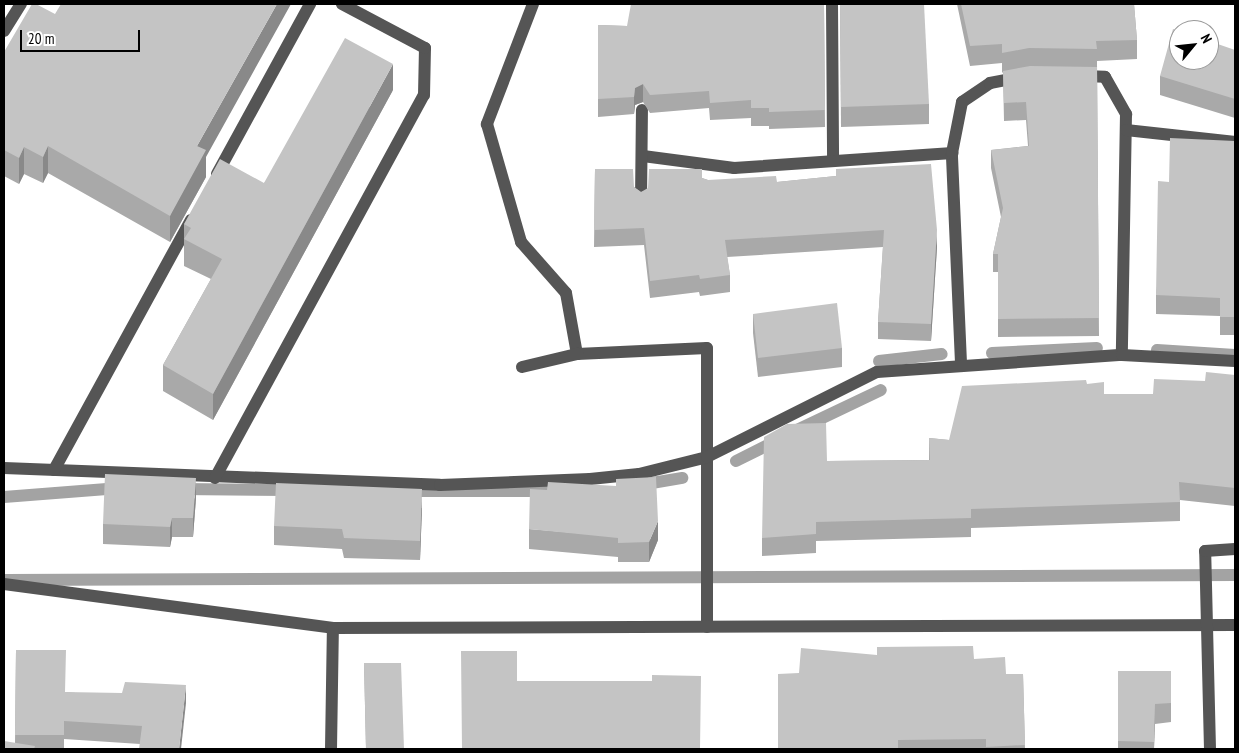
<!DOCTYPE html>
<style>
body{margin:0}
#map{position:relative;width:1239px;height:753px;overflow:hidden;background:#fff;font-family:"PT Sans Narrow",sans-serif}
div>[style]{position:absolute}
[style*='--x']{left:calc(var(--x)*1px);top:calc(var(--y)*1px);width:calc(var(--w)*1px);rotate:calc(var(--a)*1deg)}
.stream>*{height:12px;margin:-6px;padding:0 6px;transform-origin:6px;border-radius:6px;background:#a3a3a3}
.minor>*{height:12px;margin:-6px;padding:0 6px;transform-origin:6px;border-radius:6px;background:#555}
.wall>*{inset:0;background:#a9a9a9}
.shaded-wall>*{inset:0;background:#898989}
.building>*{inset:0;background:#c4c4c4}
span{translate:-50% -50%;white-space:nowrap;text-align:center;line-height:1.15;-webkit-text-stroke:4px #fff;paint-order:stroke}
.frame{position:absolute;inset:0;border:5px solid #000;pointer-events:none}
.north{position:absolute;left:1169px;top:20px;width:50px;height:50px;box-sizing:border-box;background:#fff;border:1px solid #999;border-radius:50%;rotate:62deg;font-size:14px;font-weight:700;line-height:20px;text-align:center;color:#000}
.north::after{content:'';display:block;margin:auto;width:18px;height:22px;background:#000;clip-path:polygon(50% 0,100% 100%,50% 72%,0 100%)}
.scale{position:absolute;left:20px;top:30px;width:120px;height:22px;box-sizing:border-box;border:2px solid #000;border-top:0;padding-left:6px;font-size:15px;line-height:18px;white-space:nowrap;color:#000;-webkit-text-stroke:4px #fff;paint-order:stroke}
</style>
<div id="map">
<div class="stream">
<div style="--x:1157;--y:350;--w:78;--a:3.7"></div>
<div style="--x:992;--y:353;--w:105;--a:-2.7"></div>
<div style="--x:879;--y:361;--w:63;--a:-6.3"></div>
<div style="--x:795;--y:431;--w:95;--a:-25.5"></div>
<div style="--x:736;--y:461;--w:47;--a:-26.6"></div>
<div style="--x:640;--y:485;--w:43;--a:-9.5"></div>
<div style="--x:180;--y:489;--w:110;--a:0.5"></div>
<div style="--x:405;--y:491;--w:140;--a:0"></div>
<div style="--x:4;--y:497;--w:116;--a:-4.4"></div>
<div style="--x:5;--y:580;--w:1230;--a:-0.23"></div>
</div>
<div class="minor">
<div style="--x:533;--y:4;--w:129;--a:111"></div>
<div style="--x:487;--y:124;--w:123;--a:73.9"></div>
<div style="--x:521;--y:242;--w:68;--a:48.6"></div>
<div style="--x:566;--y:293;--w:62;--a:79.8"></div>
<div style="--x:577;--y:354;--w:130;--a:-2.6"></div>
<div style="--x:707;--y:348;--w:279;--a:90"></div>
<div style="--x:832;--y:4;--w:156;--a:89.6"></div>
<div style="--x:4;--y:31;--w:32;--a:-58"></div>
<div style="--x:1082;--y:76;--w:23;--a:2"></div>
<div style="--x:1105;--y:77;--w:43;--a:60.4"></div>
<div style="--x:1126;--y:114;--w:241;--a:91"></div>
<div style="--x:1126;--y:130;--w:110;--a:6.3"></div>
<div style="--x:643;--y:156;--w:92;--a:7.5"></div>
<div style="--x:734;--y:168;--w:219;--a:-3.9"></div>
<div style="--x:217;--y:174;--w:194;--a:-61.3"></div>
<div style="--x:641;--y:201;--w:91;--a:-89.4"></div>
<div style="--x:961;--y:363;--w:210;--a:-92.5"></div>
<div style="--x:952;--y:153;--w:52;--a:-78.9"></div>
<div style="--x:962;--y:102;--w:34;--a:-34"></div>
<div style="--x:990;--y:83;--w:31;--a:-11"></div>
<div style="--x:522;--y:367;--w:57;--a:-13.3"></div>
<div style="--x:4;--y:468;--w:436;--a:2.2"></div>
<div style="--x:440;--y:485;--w:150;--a:-2.3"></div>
<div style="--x:590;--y:479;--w:49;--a:-5.8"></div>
<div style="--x:639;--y:474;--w:70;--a:-14"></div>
<div style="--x:707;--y:457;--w:190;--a:-26.6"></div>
<div style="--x:877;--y:372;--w:246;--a:-4"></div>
<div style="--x:1122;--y:355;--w:113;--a:3"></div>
<div style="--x:54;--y:470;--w:285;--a:-61.3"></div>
<div style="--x:215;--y:478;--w:436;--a:-61.4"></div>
<div style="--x:424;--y:95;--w:47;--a:-88.8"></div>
<div style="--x:425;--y:48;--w:94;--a:-152.1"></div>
<div style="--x:4;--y:584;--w:332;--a:7.6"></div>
<div style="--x:333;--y:628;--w:902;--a:-0.19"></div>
<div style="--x:331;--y:749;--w:121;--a:-89.1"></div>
<div style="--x:1210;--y:749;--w:198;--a:-91.4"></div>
<div style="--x:1205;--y:551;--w:30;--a:-4"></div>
</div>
<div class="wall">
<div style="clip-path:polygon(824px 4px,825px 127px,769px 129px,769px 126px,751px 126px,751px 118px,710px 120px,709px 108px,650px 113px,643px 102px,635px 105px,634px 114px,598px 117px,598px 25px,627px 26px)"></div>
<div style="clip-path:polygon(840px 4px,929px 104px,929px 124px,841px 127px)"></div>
<div style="clip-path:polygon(957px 4px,1134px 4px,1137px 40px,1137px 59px,1097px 61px,1099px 336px,998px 337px,998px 272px,993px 272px,993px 254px,1001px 217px,991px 168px,991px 150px,1028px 146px,1026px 120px,1004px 121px,1003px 72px,1002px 73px,1002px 63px,970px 66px)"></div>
<div style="clip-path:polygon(1235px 50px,1235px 118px,1160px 95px,1160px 76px)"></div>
<div style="clip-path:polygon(4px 52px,206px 157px,206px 177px,170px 242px,48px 173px,43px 183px,24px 174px,19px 184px,4px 176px)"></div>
<div style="clip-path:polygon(393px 90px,213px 420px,163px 391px,163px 365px,211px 279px,184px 266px,184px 224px,264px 183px)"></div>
<div style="clip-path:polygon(1235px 141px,1235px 335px,1220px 335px,1220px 316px,1156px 314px,1156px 295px,1169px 182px)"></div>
<div style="clip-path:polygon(595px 169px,634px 187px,641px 192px,702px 178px,708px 180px,777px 182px,836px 176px,836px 169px,937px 247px,931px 341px,878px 339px,878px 322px,883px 247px,727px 257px,730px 275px,730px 292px,700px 296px,699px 292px,650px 298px,644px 245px,594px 247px)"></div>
<div style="clip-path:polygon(753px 314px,842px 348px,842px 367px,758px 377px,753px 333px)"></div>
<div style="clip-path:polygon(1235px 375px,1235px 506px,1180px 500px,1180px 521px,971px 528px,971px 537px,816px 541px,816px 553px,762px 556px,762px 538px,827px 461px,929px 460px,929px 438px,949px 440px,1087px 384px,1104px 394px,1153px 394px,1205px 381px)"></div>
<div style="clip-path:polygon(196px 498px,193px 537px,172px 537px,170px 547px,103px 544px,103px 524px)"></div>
<div style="clip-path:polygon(422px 508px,420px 560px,344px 558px,342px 549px,274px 545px,274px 526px)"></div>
<div style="clip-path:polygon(529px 529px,658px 540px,649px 562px,618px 562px,618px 557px,529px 549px)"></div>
<div style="clip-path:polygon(16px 650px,65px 692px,186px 703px,140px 744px,64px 739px,64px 749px,4px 749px,15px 743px)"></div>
<div style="clip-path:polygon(877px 655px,974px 659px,1006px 674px,1023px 674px,1025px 749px,778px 749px,799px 673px)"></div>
<div style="clip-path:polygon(364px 663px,404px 749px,366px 749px)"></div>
<div style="clip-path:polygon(1118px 671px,1171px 671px,1171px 722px,1155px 724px,1154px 749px,1118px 749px)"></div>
</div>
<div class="shaded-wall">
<div style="clip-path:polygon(277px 4px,291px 4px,206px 157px,206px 177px,170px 242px,170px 216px,197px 146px)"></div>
<div style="clip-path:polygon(393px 64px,393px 90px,213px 420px,213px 394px)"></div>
<div style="clip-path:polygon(643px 84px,643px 102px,635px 105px,634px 114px,634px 97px,635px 88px)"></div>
<div style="clip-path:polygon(48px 146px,48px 173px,43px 183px,43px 157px)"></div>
<div style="clip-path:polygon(24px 147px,24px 174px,19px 184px,19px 158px)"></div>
<div style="clip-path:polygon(937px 230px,937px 247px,931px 341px,931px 324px)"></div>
<div style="clip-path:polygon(196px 478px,196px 498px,193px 537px,193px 518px)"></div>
<div style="clip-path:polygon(422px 489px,422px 508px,420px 560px,420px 541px)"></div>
<div style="clip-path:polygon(172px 518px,172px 537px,170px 547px,170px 527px)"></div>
<div style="clip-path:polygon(658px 521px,658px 540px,649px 562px,649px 542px)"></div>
<div style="clip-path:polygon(186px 685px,186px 703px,181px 749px,179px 749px)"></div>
<div style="clip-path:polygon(1155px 704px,1155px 724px,1154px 749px)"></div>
</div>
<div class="building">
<div style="clip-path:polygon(32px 4px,36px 4px,55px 14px,61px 4px,277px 4px,197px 146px,206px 150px,170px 216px,48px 146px,43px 157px,24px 147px,19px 158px,4px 150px,4px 52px)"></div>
<div style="clip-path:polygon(631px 4px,824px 4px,825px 110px,769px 112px,769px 108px,751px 108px,751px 100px,710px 103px,709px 91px,650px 95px,643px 84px,635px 88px,634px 97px,598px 99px,598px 25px,627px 26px)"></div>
<div style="clip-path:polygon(840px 4px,924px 4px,929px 104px,841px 107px)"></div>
<div style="clip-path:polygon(961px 4px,1134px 4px,1137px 40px,1096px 41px,1097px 49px,1029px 48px,1002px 53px,1002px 44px,970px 46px)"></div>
<div style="clip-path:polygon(1173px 29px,1179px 31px,1179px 60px,1209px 60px,1209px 41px,1235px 50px,1235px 99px,1160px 76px)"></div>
<div style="clip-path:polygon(345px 38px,393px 64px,213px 394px,163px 365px,222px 259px,184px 239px,191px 228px,184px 224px,220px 159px,264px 183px)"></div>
<div style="clip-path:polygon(1030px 66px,1097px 67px,1099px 318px,998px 319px,998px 254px,993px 254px,1003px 208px,991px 150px,1029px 146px,1026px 102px,1004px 103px,1003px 71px)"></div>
<div style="clip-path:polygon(1170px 138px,1235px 141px,1235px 317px,1220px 317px,1220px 298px,1156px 295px,1158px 181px,1169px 182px)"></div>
<div style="clip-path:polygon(931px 164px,937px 230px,931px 324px,878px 322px,884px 230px,725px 240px,730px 275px,700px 279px,699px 275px,650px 281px,644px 228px,594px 230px,595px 169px,633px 169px,634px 187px,641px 192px,648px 188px,649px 169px,702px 169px,702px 178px,708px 180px,776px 176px,777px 182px,836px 176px,836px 169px)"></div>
<div style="clip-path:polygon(837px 303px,842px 348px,758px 358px,753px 314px)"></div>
<div style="clip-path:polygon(1206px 372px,1235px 375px,1235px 488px,1179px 482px,1180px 502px,971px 509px,971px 518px,816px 522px,816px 534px,762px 538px,764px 437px,787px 424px,826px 423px,827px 461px,930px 460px,929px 438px,949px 440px,962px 386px,1086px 380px,1087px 384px,1104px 382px,1104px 394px,1153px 394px,1154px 379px,1205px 381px)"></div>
<div style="clip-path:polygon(105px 474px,196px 478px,193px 518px,172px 518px,170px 527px,103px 524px)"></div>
<div style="clip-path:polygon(656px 477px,658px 521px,649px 542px,618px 543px,618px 538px,529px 529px,530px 489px,547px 490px,548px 482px,616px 486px,616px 479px)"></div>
<div style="clip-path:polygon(276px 483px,422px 489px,420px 541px,344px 538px,342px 529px,274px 526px)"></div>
<div style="clip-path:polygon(973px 646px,974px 659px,1005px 657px,1006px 674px,1023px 674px,1025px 745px,986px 747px,986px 739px,898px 740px,898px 749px,778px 749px,778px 674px,799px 673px,801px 648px,877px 655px,877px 647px)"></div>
<div style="clip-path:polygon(16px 650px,66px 650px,65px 692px,122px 693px,125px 682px,186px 685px,179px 749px,139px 749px,142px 726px,64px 721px,64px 735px,15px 735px)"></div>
<div style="clip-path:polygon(461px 651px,517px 651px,517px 681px,652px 681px,652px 675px,701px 676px,700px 749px,462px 749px)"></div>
<div style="clip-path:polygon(364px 663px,401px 663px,404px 749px,366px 749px)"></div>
<div style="clip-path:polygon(1118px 671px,1171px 671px,1171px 703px,1155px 704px,1154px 742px,1118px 741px)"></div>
<div style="clip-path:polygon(4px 741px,35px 746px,34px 749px,4px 749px)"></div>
</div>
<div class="frame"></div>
<div class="north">N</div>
<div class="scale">20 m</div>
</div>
